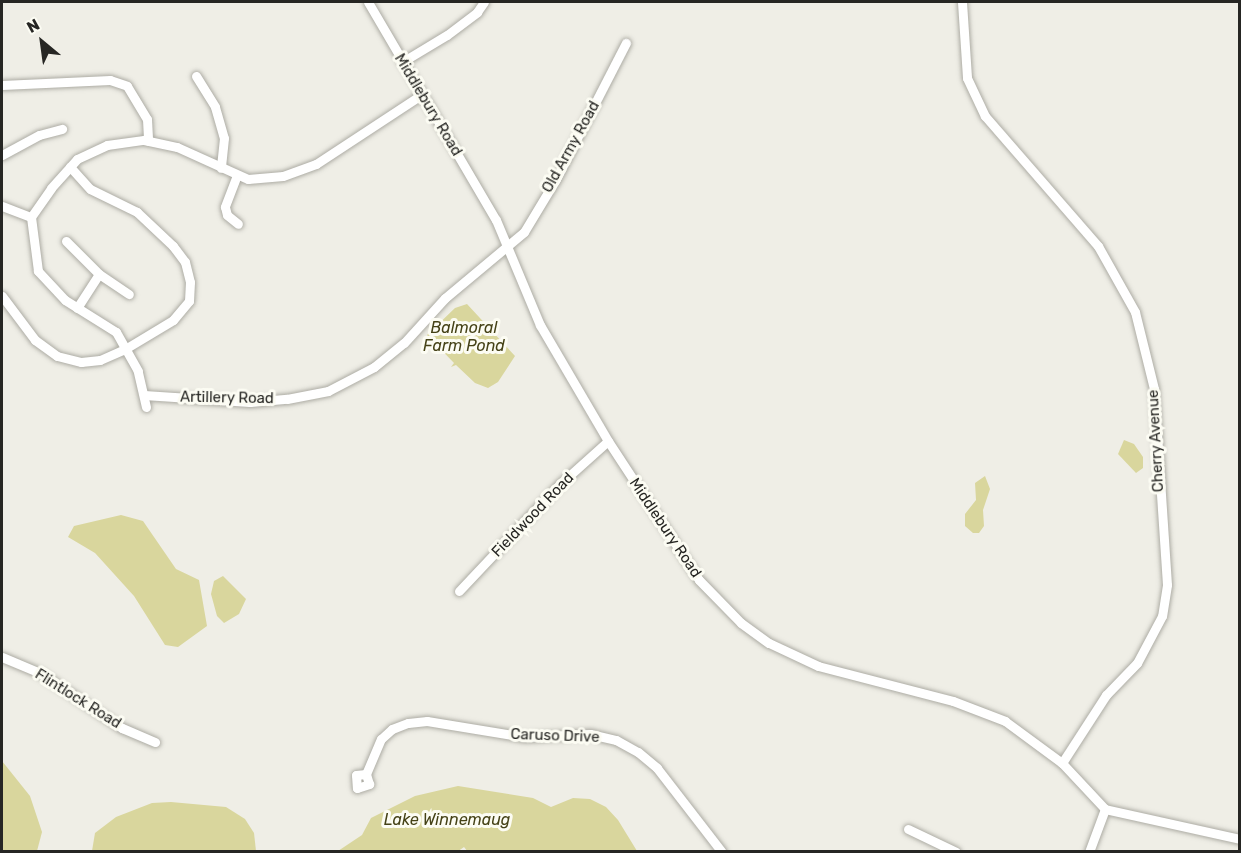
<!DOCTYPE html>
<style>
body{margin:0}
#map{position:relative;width:1241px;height:853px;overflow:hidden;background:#efeee6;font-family:Rubik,sans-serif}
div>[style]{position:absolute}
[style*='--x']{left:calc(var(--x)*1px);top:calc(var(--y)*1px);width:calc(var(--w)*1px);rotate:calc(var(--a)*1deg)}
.water>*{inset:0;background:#d9d69d}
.roads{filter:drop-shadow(0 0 2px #adaca4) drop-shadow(0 0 2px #adaca4)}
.minor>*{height:9px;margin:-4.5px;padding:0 4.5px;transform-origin:4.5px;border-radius:4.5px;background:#fff}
span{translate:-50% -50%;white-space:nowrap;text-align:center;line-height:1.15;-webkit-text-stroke:6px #fcfcf3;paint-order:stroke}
.street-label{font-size:15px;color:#262623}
.water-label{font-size:16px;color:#454217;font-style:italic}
.frame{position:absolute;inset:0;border:3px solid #262623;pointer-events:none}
.north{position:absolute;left:12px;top:12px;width:60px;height:60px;-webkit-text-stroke:4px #fcfcf3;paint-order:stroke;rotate:331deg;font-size:16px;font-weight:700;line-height:24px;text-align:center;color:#262623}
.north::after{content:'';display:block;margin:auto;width:21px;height:27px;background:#262623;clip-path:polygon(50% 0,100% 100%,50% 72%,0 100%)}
</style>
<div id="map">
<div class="water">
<div style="clip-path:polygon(467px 304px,515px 356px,498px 382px,488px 388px,475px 383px,456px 365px,451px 367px,454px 363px,427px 335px,455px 308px)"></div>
<div style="clip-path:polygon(1124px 440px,1134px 444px,1143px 457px,1143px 468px,1136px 473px,1118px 454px)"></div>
<div style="clip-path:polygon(985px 476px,990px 489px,983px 510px,984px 526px,979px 533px,973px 533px,965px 526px,965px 514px,976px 500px,975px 483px)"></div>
<div style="clip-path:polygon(121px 515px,143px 521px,176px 569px,199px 580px,207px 626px,178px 647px,165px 645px,134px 596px,95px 553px,68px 537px,74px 526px)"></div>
<div style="clip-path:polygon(223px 576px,246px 599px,239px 614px,224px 623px,217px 616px,211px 594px,214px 581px)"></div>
<div style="clip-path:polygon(2px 761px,30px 796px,42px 832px,37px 851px,2px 851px)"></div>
<div style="clip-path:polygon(458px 786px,533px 798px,551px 807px,573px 798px,590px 799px,606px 807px,618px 820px,637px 851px,468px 852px,464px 847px,457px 852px,338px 851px,362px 835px,371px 818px,415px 796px)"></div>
<div style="clip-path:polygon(171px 802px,226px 807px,245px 819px,254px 833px,256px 851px,92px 851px,95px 833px,116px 817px,152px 803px)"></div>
</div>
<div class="roads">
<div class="minor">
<div style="--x:368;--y:2;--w:253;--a:59.6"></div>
<div style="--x:496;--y:220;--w:114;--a:67.3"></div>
<div style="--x:540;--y:325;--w:134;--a:59.6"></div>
<div style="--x:608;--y:441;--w:166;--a:56.8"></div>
<div style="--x:699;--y:580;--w:60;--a:45.7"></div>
<div style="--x:741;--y:623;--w:34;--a:36"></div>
<div style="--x:769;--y:643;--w:54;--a:25.1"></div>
<div style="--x:818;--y:666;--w:139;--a:14.5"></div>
<div style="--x:953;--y:701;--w:56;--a:21"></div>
<div style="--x:1005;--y:721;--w:71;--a:36.4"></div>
<div style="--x:1062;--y:763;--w:63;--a:46.9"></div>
<div style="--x:1105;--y:809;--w:138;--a:12.5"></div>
<div style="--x:962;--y:2;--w:76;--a:86.2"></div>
<div style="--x:967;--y:78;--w:42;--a:64.7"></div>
<div style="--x:985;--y:116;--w:172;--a:49"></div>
<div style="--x:1098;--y:246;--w:76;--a:60.7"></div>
<div style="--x:1135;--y:312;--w:79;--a:76.1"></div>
<div style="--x:1154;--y:389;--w:196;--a:86.2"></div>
<div style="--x:1167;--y:585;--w:31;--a:99"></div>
<div style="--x:1162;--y:616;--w:53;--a:118"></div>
<div style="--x:1137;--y:663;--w:45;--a:134.1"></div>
<div style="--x:1106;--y:695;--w:81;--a:122.9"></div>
<div style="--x:402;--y:62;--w:52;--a:-31"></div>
<div style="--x:447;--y:35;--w:38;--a:-37"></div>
<div style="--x:477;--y:12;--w:12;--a:-55"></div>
<div style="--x:196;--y:76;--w:36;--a:58"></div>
<div style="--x:215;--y:107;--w:32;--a:74"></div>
<div style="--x:224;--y:138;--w:30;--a:96"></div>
<div style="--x:2;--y:85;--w:108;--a:-2.7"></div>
<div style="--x:110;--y:80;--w:18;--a:19"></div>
<div style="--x:127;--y:86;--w:39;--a:59"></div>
<div style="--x:147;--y:119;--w:22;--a:87"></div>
<div style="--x:2;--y:155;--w:42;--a:-28.4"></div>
<div style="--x:39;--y:135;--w:24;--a:-15"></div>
<div style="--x:237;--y:175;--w:34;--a:111"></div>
<div style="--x:225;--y:207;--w:8;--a:76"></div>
<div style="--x:227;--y:215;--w:14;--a:39"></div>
<div style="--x:2;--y:206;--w:31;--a:21"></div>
<div style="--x:66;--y:241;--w:47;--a:45"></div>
<div style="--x:99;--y:274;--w:36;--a:34"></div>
<div style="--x:2;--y:296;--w:55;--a:53.1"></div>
<div style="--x:35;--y:340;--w:27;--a:36"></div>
<div style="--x:57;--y:356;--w:25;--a:14"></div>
<div style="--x:81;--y:362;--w:19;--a:-6"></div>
<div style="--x:100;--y:360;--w:27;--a:-24"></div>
<div style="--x:125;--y:349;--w:56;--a:-31.1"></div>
<div style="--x:173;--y:320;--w:25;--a:-50"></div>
<div style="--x:189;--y:301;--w:19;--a:-87"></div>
<div style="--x:190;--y:282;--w:21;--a:-104"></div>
<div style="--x:185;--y:262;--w:20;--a:-127"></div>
<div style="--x:173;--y:246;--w:50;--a:-136.6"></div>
<div style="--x:137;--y:212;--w:52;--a:-153.9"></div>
<div style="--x:90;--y:189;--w:30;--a:-132"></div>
<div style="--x:77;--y:308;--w:40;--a:-57.1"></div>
<div style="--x:144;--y:395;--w:106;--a:3.8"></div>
<div style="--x:250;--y:402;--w:37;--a:-5"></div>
<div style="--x:287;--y:399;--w:42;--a:-11"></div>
<div style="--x:328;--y:391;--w:52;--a:-27.6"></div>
<div style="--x:374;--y:367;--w:38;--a:-39"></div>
<div style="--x:404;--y:343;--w:61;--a:-47.7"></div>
<div style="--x:445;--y:298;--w:103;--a:-39.9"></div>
<div style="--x:524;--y:232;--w:62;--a:-58.9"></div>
<div style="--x:556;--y:179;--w:153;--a:-62.8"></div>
<div style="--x:146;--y:407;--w:37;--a:-103"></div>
<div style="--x:138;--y:371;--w:45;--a:-119.4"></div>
<div style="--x:116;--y:332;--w:60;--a:-147.9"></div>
<div style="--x:65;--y:300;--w:40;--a:-133"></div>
<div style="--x:38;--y:271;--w:54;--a:-97.4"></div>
<div style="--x:31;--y:217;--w:35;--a:-55"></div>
<div style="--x:51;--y:188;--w:39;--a:-48"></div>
<div style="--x:77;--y:159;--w:33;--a:-25"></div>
<div style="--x:107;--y:145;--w:37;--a:-8"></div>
<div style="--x:144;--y:140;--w:34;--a:12"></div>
<div style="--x:177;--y:147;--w:78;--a:24.3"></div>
<div style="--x:248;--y:179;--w:35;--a:-5"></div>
<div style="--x:283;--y:176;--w:35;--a:-20"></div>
<div style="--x:316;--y:164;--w:126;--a:-33.3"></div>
<div style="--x:459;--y:591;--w:147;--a:-46.7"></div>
<div style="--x:560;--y:484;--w:64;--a:-41.9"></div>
<div style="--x:2;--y:657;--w:41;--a:22.8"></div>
<div style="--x:40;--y:673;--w:99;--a:33.9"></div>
<div style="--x:122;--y:728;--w:36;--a:23"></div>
<div style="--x:366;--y:774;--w:10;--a:174"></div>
<div style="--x:356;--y:775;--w:13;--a:86"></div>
<div style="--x:357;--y:788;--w:13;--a:-18"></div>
<div style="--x:369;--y:784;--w:10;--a:-107"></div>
<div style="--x:366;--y:774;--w:38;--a:-67"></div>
<div style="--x:381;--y:739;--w:15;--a:-42"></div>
<div style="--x:392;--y:729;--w:17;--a:-21"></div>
<div style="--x:408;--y:723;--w:19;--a:-6"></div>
<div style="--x:427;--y:721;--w:99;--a:9.3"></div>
<div style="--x:525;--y:737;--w:65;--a:-2.6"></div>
<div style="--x:590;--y:734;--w:27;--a:13"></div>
<div style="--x:616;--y:740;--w:25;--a:29"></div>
<div style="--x:638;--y:752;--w:25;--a:40"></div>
<div style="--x:657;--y:768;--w:106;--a:52.3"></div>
<div style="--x:908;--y:829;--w:53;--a:25.6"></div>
<div style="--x:1089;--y:852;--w:46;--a:-69.6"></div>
</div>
</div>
<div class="street-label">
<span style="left:428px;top:105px;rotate:59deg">Middlebury Road</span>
<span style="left:571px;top:147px;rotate:-61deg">Old Army Road</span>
<span style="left:227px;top:398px;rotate:1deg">Artillery Road</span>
<span style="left:1156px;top:441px;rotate:-93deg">Cherry Avenue</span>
<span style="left:533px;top:515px;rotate:-46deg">Fieldwood Road</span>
<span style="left:665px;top:528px;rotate:56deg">Middlebury Road</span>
<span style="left:78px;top:699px;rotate:32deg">Flintlock Road</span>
<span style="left:555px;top:736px;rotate:2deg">Caruso Drive</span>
</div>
<div class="water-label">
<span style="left:464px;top:337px">Balmoral<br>Farm Pond</span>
<span style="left:447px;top:820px">Lake Winnemaug</span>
</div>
<div class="frame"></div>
<div class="north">N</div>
</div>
